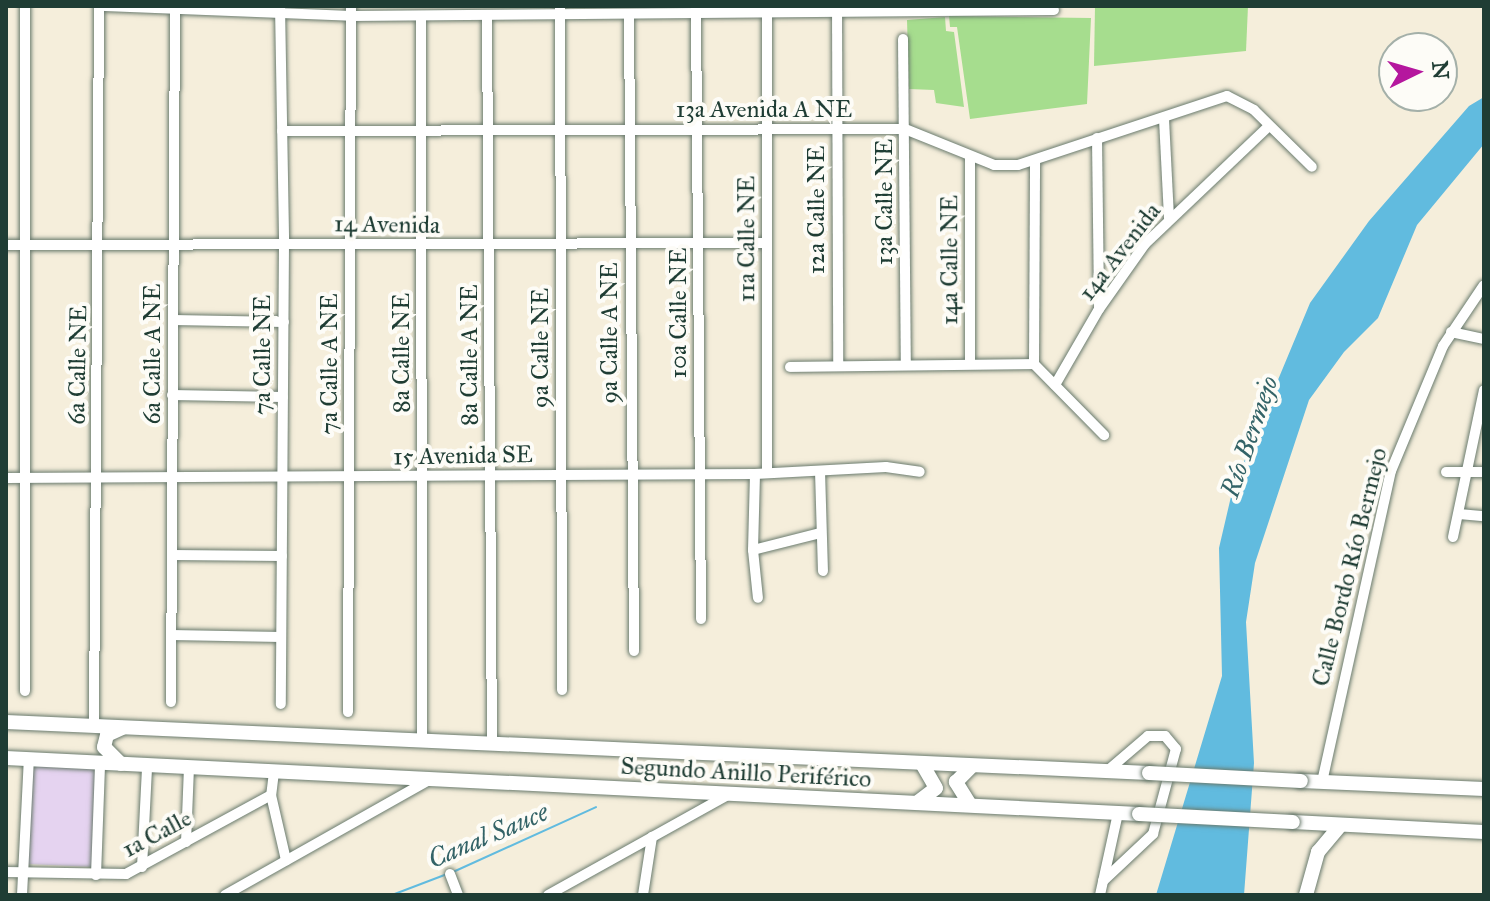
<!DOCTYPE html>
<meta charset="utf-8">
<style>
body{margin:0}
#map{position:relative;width:1490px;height:901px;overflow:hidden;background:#f5eedb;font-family:"IM FELL Great Primer",serif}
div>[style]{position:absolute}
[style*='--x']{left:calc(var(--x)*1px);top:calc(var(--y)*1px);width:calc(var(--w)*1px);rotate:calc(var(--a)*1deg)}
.built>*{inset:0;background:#e5d3f0}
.green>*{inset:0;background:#a6dd8e}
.water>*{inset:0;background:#61bbdf}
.stream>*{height:2px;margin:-1px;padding:0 1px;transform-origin:1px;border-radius:1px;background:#61bbdf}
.roads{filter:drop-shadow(0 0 2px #6a7b6e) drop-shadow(0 0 2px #6a7b6e)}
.minor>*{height:10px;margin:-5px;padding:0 5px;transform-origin:5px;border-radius:5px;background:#fff}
.major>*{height:14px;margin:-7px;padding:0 7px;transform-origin:7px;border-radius:7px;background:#fff}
.bridges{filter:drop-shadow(0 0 2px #6a7b6e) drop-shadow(0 0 2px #6a7b6e)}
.major-bridge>*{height:14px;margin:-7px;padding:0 7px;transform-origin:7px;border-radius:7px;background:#fff}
span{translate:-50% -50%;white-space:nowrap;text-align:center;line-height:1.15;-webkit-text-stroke:8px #fdfcf7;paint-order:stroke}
.street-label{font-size:24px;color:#1f3d34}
.water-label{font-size:26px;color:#336367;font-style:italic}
.frame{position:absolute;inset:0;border:8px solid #1f3d34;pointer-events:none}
.north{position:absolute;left:1378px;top:32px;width:80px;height:80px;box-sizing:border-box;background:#fdfcf7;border:2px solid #a4b0a9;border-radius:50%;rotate:85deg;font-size:22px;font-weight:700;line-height:32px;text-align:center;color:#1f3d34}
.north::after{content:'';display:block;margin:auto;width:28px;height:36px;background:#b5179e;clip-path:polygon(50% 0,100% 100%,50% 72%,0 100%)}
</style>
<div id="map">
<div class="built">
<div style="clip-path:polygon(32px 765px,98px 769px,93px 867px,27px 864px)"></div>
</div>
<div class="green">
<div style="clip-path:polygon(1095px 6px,1248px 6px,1246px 51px,1094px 66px)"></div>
<div style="clip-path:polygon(949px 16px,1091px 18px,1087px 104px,970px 119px,957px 27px,950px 27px)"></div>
<div style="clip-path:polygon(945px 17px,946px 31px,954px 32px,964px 107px,936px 103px,934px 90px,909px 89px,907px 20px)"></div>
</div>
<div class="water">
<div style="clip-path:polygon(1484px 97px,1484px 144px,1417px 225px,1378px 318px,1344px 352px,1309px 400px,1255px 563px,1246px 622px,1254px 763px,1244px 895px,1156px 895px,1222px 676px,1219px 548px,1233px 488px,1310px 303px,1369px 221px,1469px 106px)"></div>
</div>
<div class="stream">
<div style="--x:453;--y:872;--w:157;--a:-24.4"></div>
<div style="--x:392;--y:895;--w:59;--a:-20.9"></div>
</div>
<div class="roads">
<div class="minor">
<div style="--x:105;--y:6;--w:246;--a:2.3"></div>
<div style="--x:351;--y:16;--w:703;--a:-0.49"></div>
<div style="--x:280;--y:6;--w:238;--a:89"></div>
<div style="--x:284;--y:244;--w:460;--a:90.4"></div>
<div style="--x:560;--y:6;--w:684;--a:89.83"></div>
<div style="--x:767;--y:6;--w:467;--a:90"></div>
<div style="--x:837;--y:6;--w:360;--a:89.8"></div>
<div style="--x:696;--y:9;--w:610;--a:89.53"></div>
<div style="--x:629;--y:14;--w:637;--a:89.55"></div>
<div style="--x:421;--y:16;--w:722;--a:89.92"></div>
<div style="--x:487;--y:16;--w:726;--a:89.61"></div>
<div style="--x:903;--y:39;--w:326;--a:89.5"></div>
<div style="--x:1164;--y:119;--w:100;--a:87.1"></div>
<div style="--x:282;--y:131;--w:623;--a:-0.18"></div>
<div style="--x:905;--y:129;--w:96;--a:22"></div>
<div style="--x:994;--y:165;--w:24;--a:0"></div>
<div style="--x:1018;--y:165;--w:220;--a:-18.3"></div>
<div style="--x:1227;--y:96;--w:30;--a:27"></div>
<div style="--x:1254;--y:110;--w:81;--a:44.5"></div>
<div style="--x:1097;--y:138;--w:170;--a:89.3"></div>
<div style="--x:970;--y:157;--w:207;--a:90"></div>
<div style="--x:6;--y:245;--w:761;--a:-0.15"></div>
<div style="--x:173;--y:320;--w:111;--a:1"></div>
<div style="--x:1451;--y:332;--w:34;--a:12"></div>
<div style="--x:1034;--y:364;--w:203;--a:-89.7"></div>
<div style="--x:790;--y:367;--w:244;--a:-0.7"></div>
<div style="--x:1034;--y:364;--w:100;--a:45.4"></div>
<div style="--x:1055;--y:385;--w:88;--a:-59.9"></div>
<div style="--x:1099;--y:309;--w:80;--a:-54.7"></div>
<div style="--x:1145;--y:244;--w:171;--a:-43.6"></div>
<div style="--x:172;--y:395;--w:111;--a:1"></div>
<div style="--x:820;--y:471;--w:100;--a:88.3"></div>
<div style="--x:1446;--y:472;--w:38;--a:0"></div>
<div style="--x:755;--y:474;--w:76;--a:91.5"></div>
<div style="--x:753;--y:550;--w:48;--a:84.1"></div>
<div style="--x:6;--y:478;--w:749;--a:-0.31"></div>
<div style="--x:755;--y:474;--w:131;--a:-3.1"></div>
<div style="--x:886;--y:467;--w:34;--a:8"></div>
<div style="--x:1459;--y:514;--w:25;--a:5"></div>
<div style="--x:1453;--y:537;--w:150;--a:-78.1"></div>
<div style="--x:753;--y:550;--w:69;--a:-14.2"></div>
<div style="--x:172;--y:555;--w:110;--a:0.5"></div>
<div style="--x:171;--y:635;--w:110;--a:1"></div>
<div style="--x:25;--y:691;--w:685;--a:-90"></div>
<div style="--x:171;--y:702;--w:696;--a:-89.67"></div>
<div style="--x:348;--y:712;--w:706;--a:-89.76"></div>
<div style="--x:94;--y:725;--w:719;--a:-89.6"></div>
<div style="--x:274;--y:772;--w:23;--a:97"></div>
<div style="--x:271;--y:795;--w:67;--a:77"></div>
<div style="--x:1322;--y:782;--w:319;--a:-77.5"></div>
<div style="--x:1391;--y:471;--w:135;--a:-67.4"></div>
<div style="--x:1443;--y:346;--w:73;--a:-56.1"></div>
<div style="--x:186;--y:842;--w:74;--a:-87.7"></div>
<div style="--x:142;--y:867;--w:100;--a:-87.1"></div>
<div style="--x:6;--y:872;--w:120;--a:1"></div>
<div style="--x:126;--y:874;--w:165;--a:-28.6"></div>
<div style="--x:450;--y:874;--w:22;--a:69"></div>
<div style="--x:96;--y:875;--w:111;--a:-87.9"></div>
<div style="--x:1103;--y:881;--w:69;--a:-43.2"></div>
<div style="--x:1153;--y:834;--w:88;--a:-74.9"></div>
<div style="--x:1176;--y:749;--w:17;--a:-130"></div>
<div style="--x:1165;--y:736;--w:17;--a:180"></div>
<div style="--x:1148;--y:736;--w:55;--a:139.4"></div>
<div style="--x:22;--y:895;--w:136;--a:-87.1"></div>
<div style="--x:225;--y:895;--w:234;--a:-29.4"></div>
<div style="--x:548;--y:895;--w:206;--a:-29.1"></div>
<div style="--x:643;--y:895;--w:59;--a:-81.2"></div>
<div style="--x:1100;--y:895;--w:84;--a:-77.6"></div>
</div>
<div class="major">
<div style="--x:6;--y:722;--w:1144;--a:2.55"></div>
<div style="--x:6;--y:758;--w:1134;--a:2.83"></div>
<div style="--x:121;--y:764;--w:24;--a:-135"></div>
<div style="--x:104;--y:747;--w:12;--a:-76"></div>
<div style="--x:107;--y:735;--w:17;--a:-25"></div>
<div style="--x:1301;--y:781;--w:183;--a:2.5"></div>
<div style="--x:919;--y:801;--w:21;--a:-37"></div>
<div style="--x:936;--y:788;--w:28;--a:-120"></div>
<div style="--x:969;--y:803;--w:25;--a:-122"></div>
<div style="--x:956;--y:782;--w:21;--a:-45"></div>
<div style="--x:1293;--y:822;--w:191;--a:3"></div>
<div style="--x:1306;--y:895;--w:45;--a:-74.4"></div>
<div style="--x:1318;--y:852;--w:35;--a:-50"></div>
</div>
</div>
<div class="bridges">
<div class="major-bridge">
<div style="--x:1149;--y:773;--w:152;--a:3"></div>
<div style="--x:1139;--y:814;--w:154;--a:3"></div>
</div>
</div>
<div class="street-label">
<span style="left:764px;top:110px">13a Avenida A NE</span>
<span style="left:885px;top:202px;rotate:-90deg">13a Calle NE</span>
<span style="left:817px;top:210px;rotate:-90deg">12a Calle NE</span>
<span style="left:387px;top:225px;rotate:1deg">14 Avenida</span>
<span style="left:747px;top:239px;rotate:-90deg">11a Calle NE</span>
<span style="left:1120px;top:252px;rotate:-52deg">14a Avenida</span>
<span style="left:950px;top:260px;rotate:-90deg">14a Calle NE</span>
<span style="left:679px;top:313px;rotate:-90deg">10a Calle NE</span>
<span style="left:610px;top:333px;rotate:-90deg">9a Calle A NE</span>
<span style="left:541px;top:348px;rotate:-90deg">9a Calle NE</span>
<span style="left:402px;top:353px;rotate:-90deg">8a Calle NE</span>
<span style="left:153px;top:354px;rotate:-90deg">6a Calle A NE</span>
<span style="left:263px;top:355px;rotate:-90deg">7a Calle NE</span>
<span style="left:470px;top:355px;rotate:-90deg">8a Calle A NE</span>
<span style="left:330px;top:364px;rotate:-90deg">7a Calle A NE</span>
<span style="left:78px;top:365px;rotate:-89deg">6a Calle NE</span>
<span style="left:463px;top:456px;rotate:-1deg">15 Avenida SE</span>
<span style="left:1350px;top:567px;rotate:-76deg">Calle Bordo Río Bermejo</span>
<span style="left:746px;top:773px;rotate:3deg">Segundo Anillo Periférico</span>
<span style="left:157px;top:834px;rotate:-28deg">1a Calle</span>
</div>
<div class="water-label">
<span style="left:1250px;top:437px;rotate:-71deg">Río Bermejo</span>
<span style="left:488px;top:836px;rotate:-23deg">Canal Sauce</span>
</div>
<div class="frame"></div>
<div class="north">N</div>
</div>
